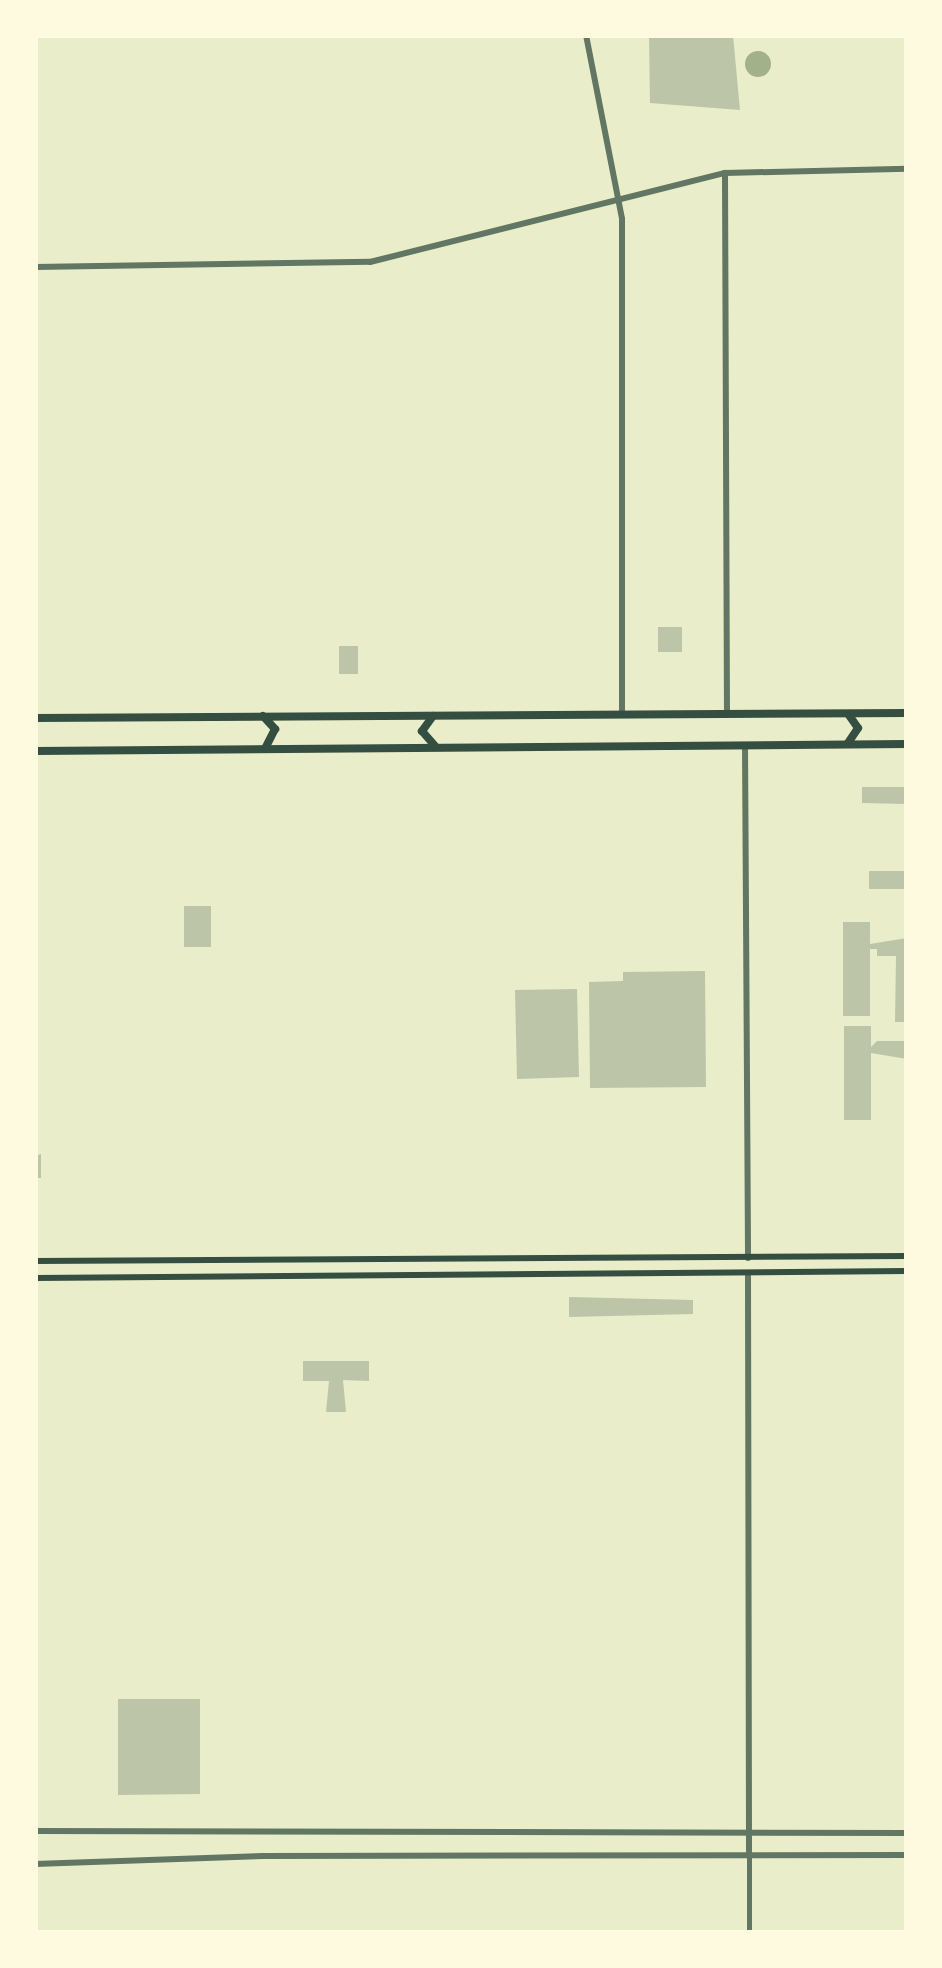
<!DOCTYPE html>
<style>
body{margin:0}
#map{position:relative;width:942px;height:1968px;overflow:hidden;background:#e9edc9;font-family:Roboto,sans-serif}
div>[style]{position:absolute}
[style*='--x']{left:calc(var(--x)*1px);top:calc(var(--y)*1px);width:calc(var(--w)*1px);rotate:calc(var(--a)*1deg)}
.water>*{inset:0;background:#a3b18a}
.round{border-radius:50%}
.building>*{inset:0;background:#bcc5a7}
.minor>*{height:5px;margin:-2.5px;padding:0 2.5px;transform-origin:2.5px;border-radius:2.5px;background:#617663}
.tertiary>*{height:6px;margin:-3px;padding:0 3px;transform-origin:3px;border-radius:3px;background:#617663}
.secondary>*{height:6px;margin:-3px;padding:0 3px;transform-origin:3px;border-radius:3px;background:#344e41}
.primary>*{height:8px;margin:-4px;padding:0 4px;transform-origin:4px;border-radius:4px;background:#344e41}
span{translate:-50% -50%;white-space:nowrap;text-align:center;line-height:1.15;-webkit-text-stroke:9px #fefae0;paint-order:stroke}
.frame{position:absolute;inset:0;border:38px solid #fefae0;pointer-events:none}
</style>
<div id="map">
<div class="water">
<div class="round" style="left:745px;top:51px;width:26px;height:26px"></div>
</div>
<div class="building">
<div style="clip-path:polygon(649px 35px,733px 35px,740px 110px,650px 103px)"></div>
<div style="clip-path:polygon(658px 627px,682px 627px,682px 652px,658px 652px)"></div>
<div style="clip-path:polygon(339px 646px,358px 646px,358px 674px,339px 674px)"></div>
<div style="clip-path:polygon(862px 787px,907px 787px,907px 804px,862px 803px)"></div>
<div style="clip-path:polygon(869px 871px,907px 871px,907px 889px,869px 889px)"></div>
<div style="clip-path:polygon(184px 906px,211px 906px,211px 947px,184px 947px)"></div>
<div style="clip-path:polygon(843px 922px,870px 922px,870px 944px,907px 938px,905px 1022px,895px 1022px,896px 956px,877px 956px,877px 949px,870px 949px,870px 1016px,843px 1016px)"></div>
<div style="clip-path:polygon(705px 971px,706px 1087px,590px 1088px,589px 982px,623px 981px,623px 972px)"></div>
<div style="clip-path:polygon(577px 989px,579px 1077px,517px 1079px,515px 990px)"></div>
<div style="clip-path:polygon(844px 1026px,871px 1026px,871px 1047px,877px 1041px,907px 1041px,907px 1059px,871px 1053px,871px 1120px,844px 1120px)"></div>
<div style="clip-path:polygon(41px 1154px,41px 1178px,35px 1178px,35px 1156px)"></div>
<div style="clip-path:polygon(569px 1297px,693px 1300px,693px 1314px,569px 1317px)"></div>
<div style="clip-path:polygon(303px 1361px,369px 1361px,369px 1381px,343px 1380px,346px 1412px,326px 1412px,329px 1381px,303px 1381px)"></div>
<div style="clip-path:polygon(118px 1699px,200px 1699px,200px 1794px,118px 1795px)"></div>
</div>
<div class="minor">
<div style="--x:749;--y:1855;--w:78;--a:90"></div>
</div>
<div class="tertiary">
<div style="--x:586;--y:35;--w:187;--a:78.9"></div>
<div style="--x:622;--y:219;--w:495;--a:90"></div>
<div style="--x:725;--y:173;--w:540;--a:89.79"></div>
<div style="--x:35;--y:267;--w:335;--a:-0.9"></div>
<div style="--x:370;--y:262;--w:366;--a:-14.1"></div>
<div style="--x:725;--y:173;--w:182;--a:-1.3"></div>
<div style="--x:745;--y:745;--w:513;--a:89.66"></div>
<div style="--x:748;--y:1274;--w:581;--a:89.9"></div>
<div style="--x:35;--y:1831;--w:872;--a:0.13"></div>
<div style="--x:35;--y:1864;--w:229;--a:-2"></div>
<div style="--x:264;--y:1856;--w:643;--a:-0.09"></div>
</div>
<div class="secondary">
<div style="--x:35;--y:1261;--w:872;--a:-0.33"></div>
<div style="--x:35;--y:1278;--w:872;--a:-0.46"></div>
</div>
<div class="primary">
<div style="--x:263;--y:716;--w:18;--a:47"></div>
<div style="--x:275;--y:729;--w:20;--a:117"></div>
<div style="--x:433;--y:716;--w:19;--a:126"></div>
<div style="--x:422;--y:731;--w:20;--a:49"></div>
<div style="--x:35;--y:718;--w:872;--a:-0.33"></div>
<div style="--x:848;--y:743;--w:18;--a:-56"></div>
<div style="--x:858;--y:728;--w:16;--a:-125"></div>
<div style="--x:35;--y:751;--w:872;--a:-0.46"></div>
</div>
<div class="frame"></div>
</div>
